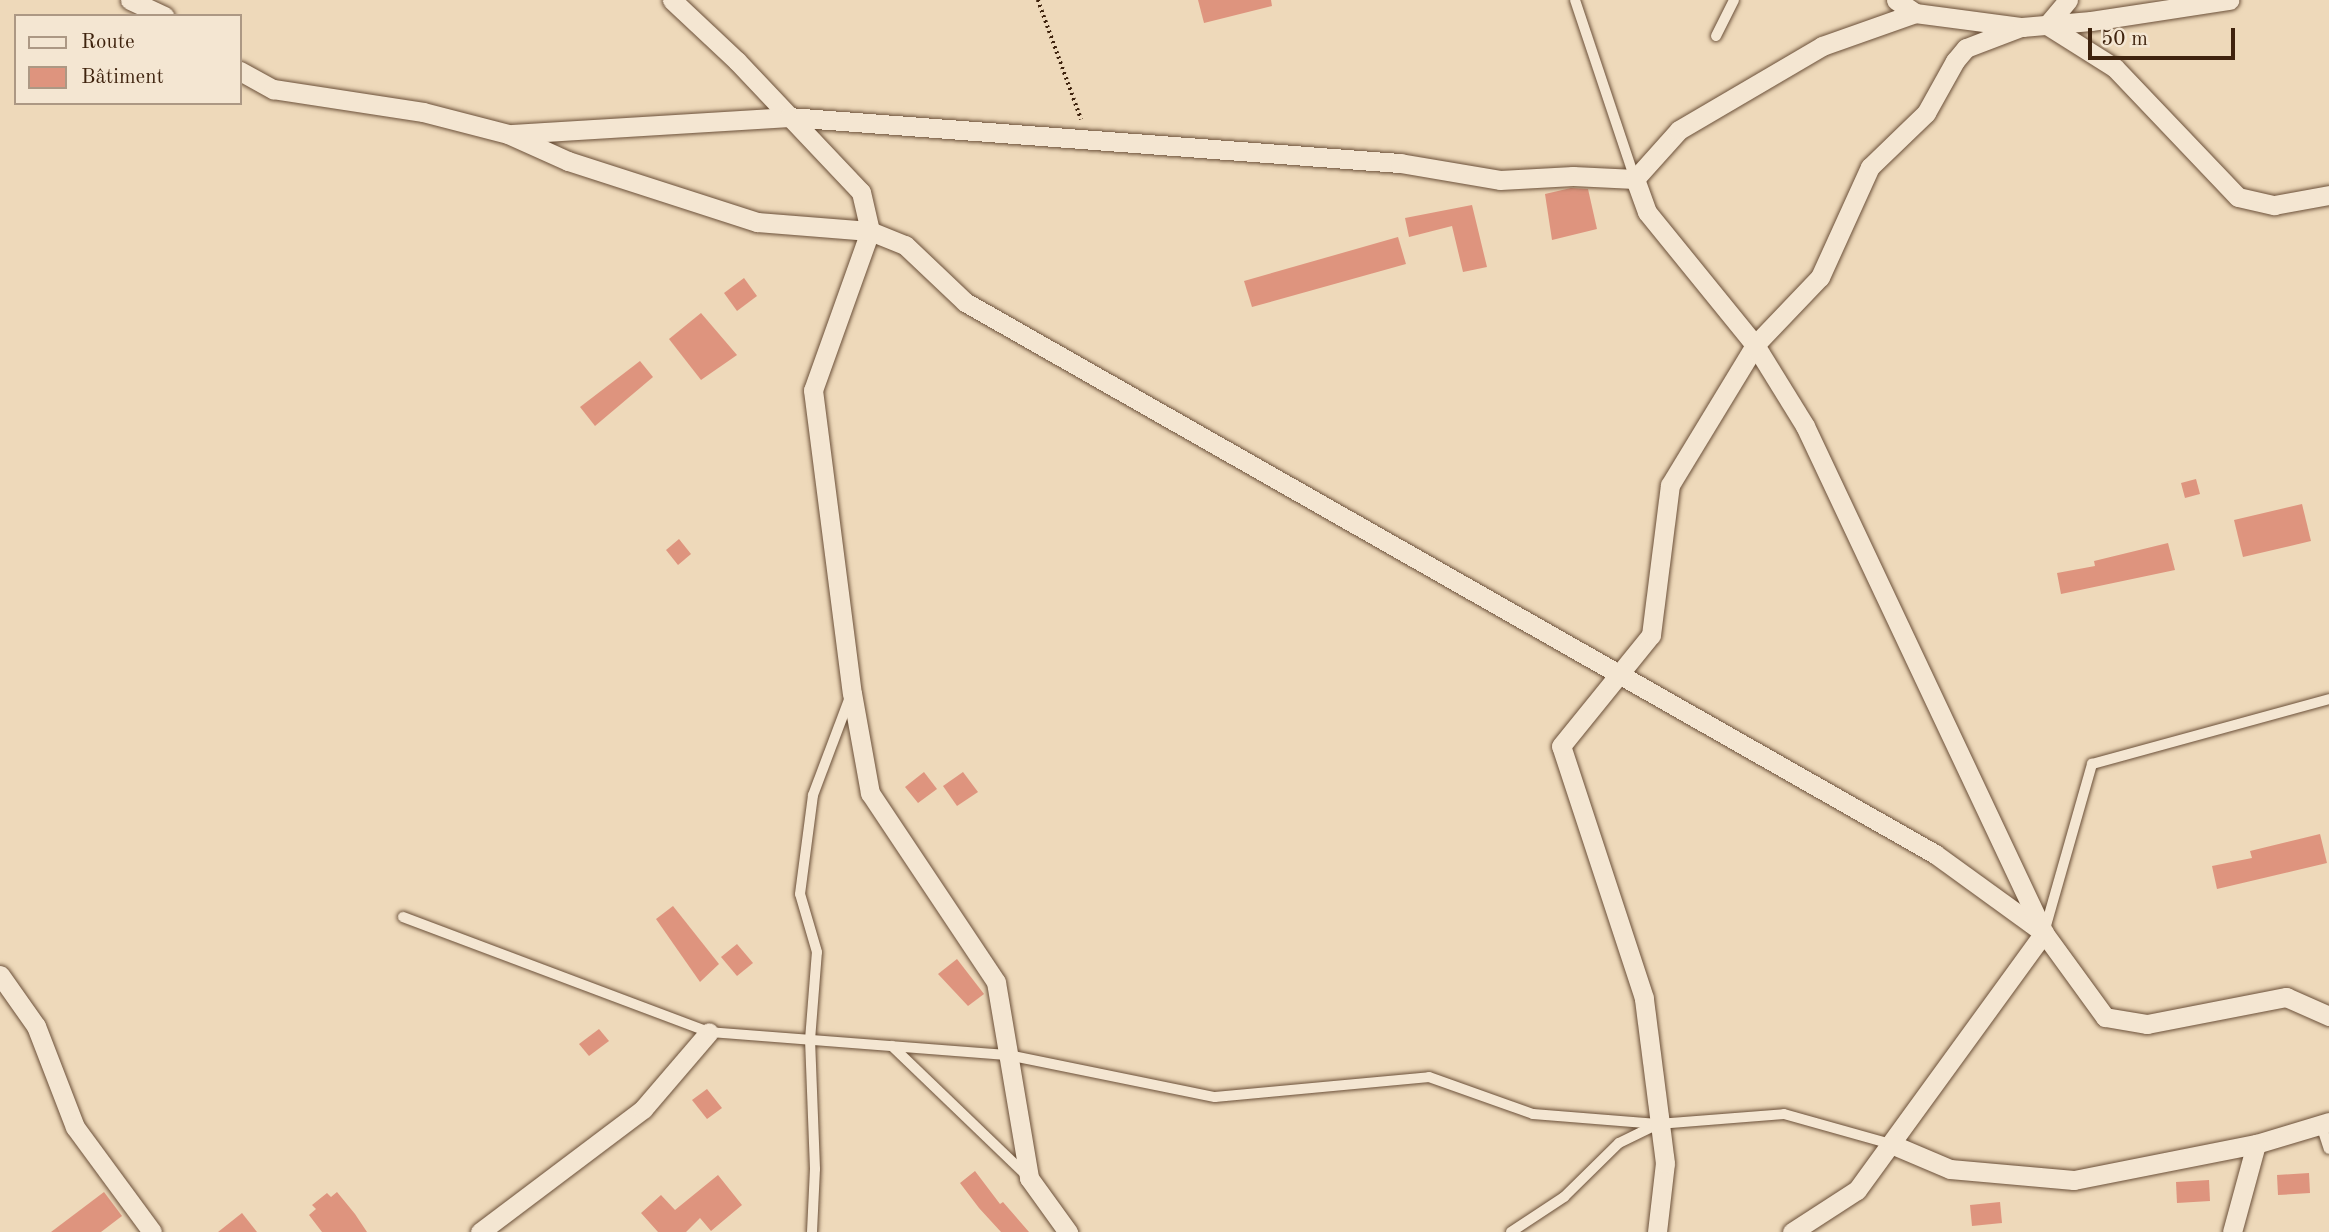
<!DOCTYPE html>
<meta charset="utf-8">
<style>
body{margin:0}
#map{position:relative;width:2329px;height:1232px;overflow:hidden;background:#eed9ba;font-family:"Old Standard TT",serif}
div>[style]{position:absolute}
[style*='--x']{left:calc(var(--x)*1px);top:calc(var(--y)*1px);width:calc(var(--w)*1px);rotate:calc(var(--a)*1deg)}
.building>*{inset:0;background:#de947e}
.path>*{height:3.5px;margin-top:-1.75px;transform-origin:0;background:repeating-linear-gradient(90deg,#3f230e 0 2px,transparent 0 5.5px)}
.roads{filter:drop-shadow(0 0 2px #6b5039) drop-shadow(0 0 2px #6b5039)}
.lane>*{height:10px;margin:-5px;padding:0 5px;transform-origin:5px;border-radius:5px;background:#f4e6d2}
.street>*{height:19px;margin:-9.5px;padding:0 9.5px;transform-origin:9.5px;border-radius:9.5px;background:#f4e6d2}
span{translate:-50% -50%;white-space:nowrap;text-align:center;line-height:1.15;-webkit-text-stroke:5px #f4e6d2;paint-order:stroke}
.legend{position:absolute;left:14px;top:14px;width:228px;height:91px;box-sizing:border-box;background:#f4e6d2;border:2px solid #ac9884;margin:0;padding:9px 12px;list-style:none;font-size:21px;color:#3f230e}
.legend li{display:flex;align-items:center;gap:14px;height:35px}
.legend b{width:35px;border:2px solid #ac9884}
.scale{position:absolute;left:2088px;top:28px;width:147px;height:32px;box-sizing:border-box;border:4px solid #3f230e;border-top:0;padding-left:9px;font-size:21px;line-height:24px;white-space:nowrap;color:#3f230e;-webkit-text-stroke:5px #f4e6d2;paint-order:stroke}
</style>
<div id="map">
<div class="building">
<div style="clip-path:polygon(1198px 0,1271px 0,1272px 6px,1204px 23px)"></div>
<div style="clip-path:polygon(1571px 188px,1588px 189px,1597px 229px,1552px 240px,1545px 194px)"></div>
<div style="clip-path:polygon(1472px 205px,1487px 267px,1463px 272px,1452px 226px,1409px 237px,1405px 218px)"></div>
<div style="clip-path:polygon(1398px 237px,1406px 264px,1252px 307px,1244px 281px)"></div>
<div style="clip-path:polygon(744px 278px,757px 296px,737px 311px,724px 293px)"></div>
<div style="clip-path:polygon(701px 313px,737px 355px,701px 380px,669px 339px)"></div>
<div style="clip-path:polygon(640px 361px,653px 377px,595px 426px,580px 407px)"></div>
<div style="clip-path:polygon(2196px 479px,2200px 494px,2185px 498px,2181px 483px)"></div>
<div style="clip-path:polygon(2302px 504px,2311px 541px,2243px 557px,2234px 520px)"></div>
<div style="clip-path:polygon(679px 539px,691px 554px,678px 565px,666px 550px)"></div>
<div style="clip-path:polygon(2168px 543px,2175px 570px,2061px 594px,2057px 573px,2095px 566px,2094px 561px)"></div>
<div style="clip-path:polygon(924px 772px,937px 789px,918px 803px,905px 787px)"></div>
<div style="clip-path:polygon(963px 772px,978px 792px,957px 806px,943px 786px)"></div>
<div style="clip-path:polygon(2320px 834px,2327px 863px,2217px 889px,2212px 866px,2252px 858px,2250px 851px)"></div>
<div style="clip-path:polygon(673px 906px,719px 964px,700px 982px,656px 919px)"></div>
<div style="clip-path:polygon(737px 944px,753px 963px,737px 976px,721px 957px)"></div>
<div style="clip-path:polygon(957px 959px,984px 994px,968px 1006px,938px 974px)"></div>
<div style="clip-path:polygon(599px 1029px,609px 1041px,589px 1056px,579px 1044px)"></div>
<div style="clip-path:polygon(707px 1089px,722px 1108px,707px 1119px,692px 1100px)"></div>
<div style="clip-path:polygon(975px 1171px,1000px 1204px,1003px 1202px,1029px 1232px,1001px 1232px,979px 1208px,960px 1183px)"></div>
<div style="clip-path:polygon(2309px 1173px,2310px 1193px,2278px 1195px,2277px 1175px)"></div>
<div style="clip-path:polygon(718px 1175px,742px 1205px,711px 1231px,700px 1218px,686px 1232px,658px 1232px,641px 1213px,661px 1195px,675px 1210px)"></div>
<div style="clip-path:polygon(2209px 1180px,2210px 1201px,2177px 1203px,2176px 1182px)"></div>
<div style="clip-path:polygon(104px 1192px,122px 1216px,101px 1232px,51px 1232px)"></div>
<div style="clip-path:polygon(337px 1192px,355px 1214px,367px 1232px,322px 1232px,309px 1215px,316px 1209px,312px 1205px,327px 1193px,331px 1197px)"></div>
<div style="clip-path:polygon(2000px 1202px,2002px 1223px,1972px 1226px,1970px 1205px)"></div>
<div style="clip-path:polygon(242px 1213px,257px 1232px,218px 1232px)"></div>
</div>
<div class="path">
<div style="--x:1038;--y:0;--w:127;--a:70.1"></div>
</div>
<div class="roads">
<div class="lane">
<div style="--x:1575;--y:0;--w:189;--a:71.5"></div>
<div style="--x:1716;--y:36;--w:40;--a:-63.4"></div>
<div style="--x:403;--y:917;--w:327;--a:20.6"></div>
<div style="--x:709;--y:1032;--w:300;--a:4.4"></div>
<div style="--x:1008;--y:1055;--w:211;--a:11.5"></div>
<div style="--x:1215;--y:1097;--w:215;--a:-5.3"></div>
<div style="--x:1429;--y:1077;--w:110;--a:19.6"></div>
<div style="--x:1533;--y:1114;--w:125;--a:4.6"></div>
<div style="--x:1658;--y:1124;--w:126;--a:-4.5"></div>
<div style="--x:1784;--y:1114;--w:111;--a:15.7"></div>
<div style="--x:2045;--y:929;--w:172;--a:-74.1"></div>
<div style="--x:2092;--y:764;--w:246;--a:-15.3"></div>
<div style="--x:892;--y:1046;--w:186;--a:43.9"></div>
<div style="--x:2321;--y:1125;--w:25;--a:72"></div>
<div style="--x:812;--y:1232;--w:63;--a:-87.3"></div>
<div style="--x:815;--y:1169;--w:129;--a:-92.2"></div>
<div style="--x:810;--y:1040;--w:88;--a:-85.5"></div>
<div style="--x:817;--y:952;--w:60;--a:-106.3"></div>
<div style="--x:800;--y:894;--w:100;--a:-82.5"></div>
<div style="--x:813;--y:795;--w:105;--a:-69.3"></div>
<div style="--x:1511;--y:1232;--w:64;--a:-33.4"></div>
<div style="--x:1564;--y:1197;--w:77;--a:-44.5"></div>
<div style="--x:1619;--y:1143;--w:41;--a:-25.9"></div>
</div>
<div class="street">
<div style="--x:130;--y:0;--w:38;--a:25"></div>
<div style="--x:672;--y:0;--w:89;--a:43.2"></div>
<div style="--x:737;--y:61;--w:180;--a:46.6"></div>
<div style="--x:861;--y:192;--w:40;--a:77"></div>
<div style="--x:870;--y:231;--w:169;--a:109.7"></div>
<div style="--x:813;--y:390;--w:305;--a:82.7"></div>
<div style="--x:852;--y:693;--w:102;--a:79.8"></div>
<div style="--x:870;--y:793;--w:227;--a:56.3"></div>
<div style="--x:996;--y:982;--w:199;--a:80.4"></div>
<div style="--x:1029;--y:1178;--w:67;--a:54.2"></div>
<div style="--x:1896;--y:0;--w:23;--a:34"></div>
<div style="--x:2068;--y:0;--w:33;--a:130"></div>
<div style="--x:2047;--y:25;--w:80;--a:32.3"></div>
<div style="--x:2115;--y:68;--w:178;--a:46.4"></div>
<div style="--x:2238;--y:197;--w:37;--a:13"></div>
<div style="--x:2274;--y:205;--w:56;--a:-10.3"></div>
<div style="--x:240;--y:71;--w:38;--a:29"></div>
<div style="--x:273;--y:89;--w:152;--a:8.7"></div>
<div style="--x:423;--y:112;--w:88;--a:14.5"></div>
<div style="--x:508;--y:134;--w:66;--a:24.2"></div>
<div style="--x:568;--y:161;--w:199;--a:17.9"></div>
<div style="--x:757;--y:222;--w:113;--a:4.6"></div>
<div style="--x:870;--y:231;--w:38;--a:22"></div>
<div style="--x:905;--y:245;--w:83;--a:43.5"></div>
<div style="--x:965;--y:302;--w:1116;--a:29.64"></div>
<div style="--x:1935;--y:854;--w:135;--a:35.9"></div>
<div style="--x:2044;--y:933;--w:104;--a:54"></div>
<div style="--x:2105;--y:1017;--w:43;--a:9.5"></div>
<div style="--x:2147;--y:1024;--w:142;--a:-11"></div>
<div style="--x:2286;--y:997;--w:47;--a:23.8"></div>
<div style="--x:512;--y:134;--w:278;--a:-3.5"></div>
<div style="--x:789;--y:117;--w:613;--a:4.31"></div>
<div style="--x:1400;--y:163;--w:101;--a:9.6"></div>
<div style="--x:1500;--y:180;--w:73;--a:-3.1"></div>
<div style="--x:1573;--y:176;--w:62;--a:2.8"></div>
<div style="--x:0;--y:975;--w:62;--a:54.8"></div>
<div style="--x:36;--y:1026;--w:108;--a:68.9"></div>
<div style="--x:75;--y:1127;--w:130;--a:53.7"></div>
<div style="--x:1891;--y:1144;--w:64;--a:23"></div>
<div style="--x:1950;--y:1169;--w:124;--a:5.1"></div>
<div style="--x:2074;--y:1180;--w:186;--a:-11.2"></div>
<div style="--x:2256;--y:1144;--w:76;--a:-16.8"></div>
<div style="--x:480;--y:1232;--w:204;--a:-37"></div>
<div style="--x:643;--y:1109;--w:101;--a:-49.4"></div>
<div style="--x:1657;--y:1232;--w:69;--a:-83.4"></div>
<div style="--x:1665;--y:1163;--w:166;--a:-97.3"></div>
<div style="--x:1644;--y:998;--w:265;--a:-108.2"></div>
<div style="--x:1561;--y:746;--w:143;--a:-51"></div>
<div style="--x:1651;--y:635;--w:151;--a:-82.8"></div>
<div style="--x:1670;--y:485;--w:164;--a:-58.7"></div>
<div style="--x:1755;--y:345;--w:94;--a:-46.3"></div>
<div style="--x:1820;--y:277;--w:121;--a:-65.6"></div>
<div style="--x:1870;--y:167;--w:78;--a:-44"></div>
<div style="--x:1926;--y:113;--w:60;--a:-60.9"></div>
<div style="--x:1955;--y:61;--w:17;--a:-50"></div>
<div style="--x:1966;--y:48;--w:59;--a:-20.9"></div>
<div style="--x:1792;--y:1232;--w:77;--a:-32.9"></div>
<div style="--x:1857;--y:1190;--w:318;--a:-54"></div>
<div style="--x:2044;--y:933;--w:561;--a:-115.24"></div>
<div style="--x:1805;--y:426;--w:95;--a:-121.7"></div>
<div style="--x:1755;--y:345;--w:171;--a:-129.1"></div>
<div style="--x:1647;--y:212;--w:35;--a:-110"></div>
<div style="--x:1635;--y:179;--w:66;--a:-48.1"></div>
<div style="--x:1679;--y:130;--w:166;--a:-30.4"></div>
<div style="--x:1822;--y:46;--w:99;--a:-19.5"></div>
<div style="--x:1915;--y:13;--w:108;--a:7.5"></div>
<div style="--x:2022;--y:27;--w:69;--a:-5"></div>
<div style="--x:2091;--y:21;--w:140;--a:-8.7"></div>
<div style="--x:2232;--y:1232;--w:91;--a:-74.7"></div>
</div>
</div>
<ul class="legend">
<li><b style="height:9px;background:#f4e6d2"></b>Route</li>
<li><b style="height:19px;background:#de947e"></b>Bâtiment</li>
</ul>
<div class="scale">50 m</div>
</div>
